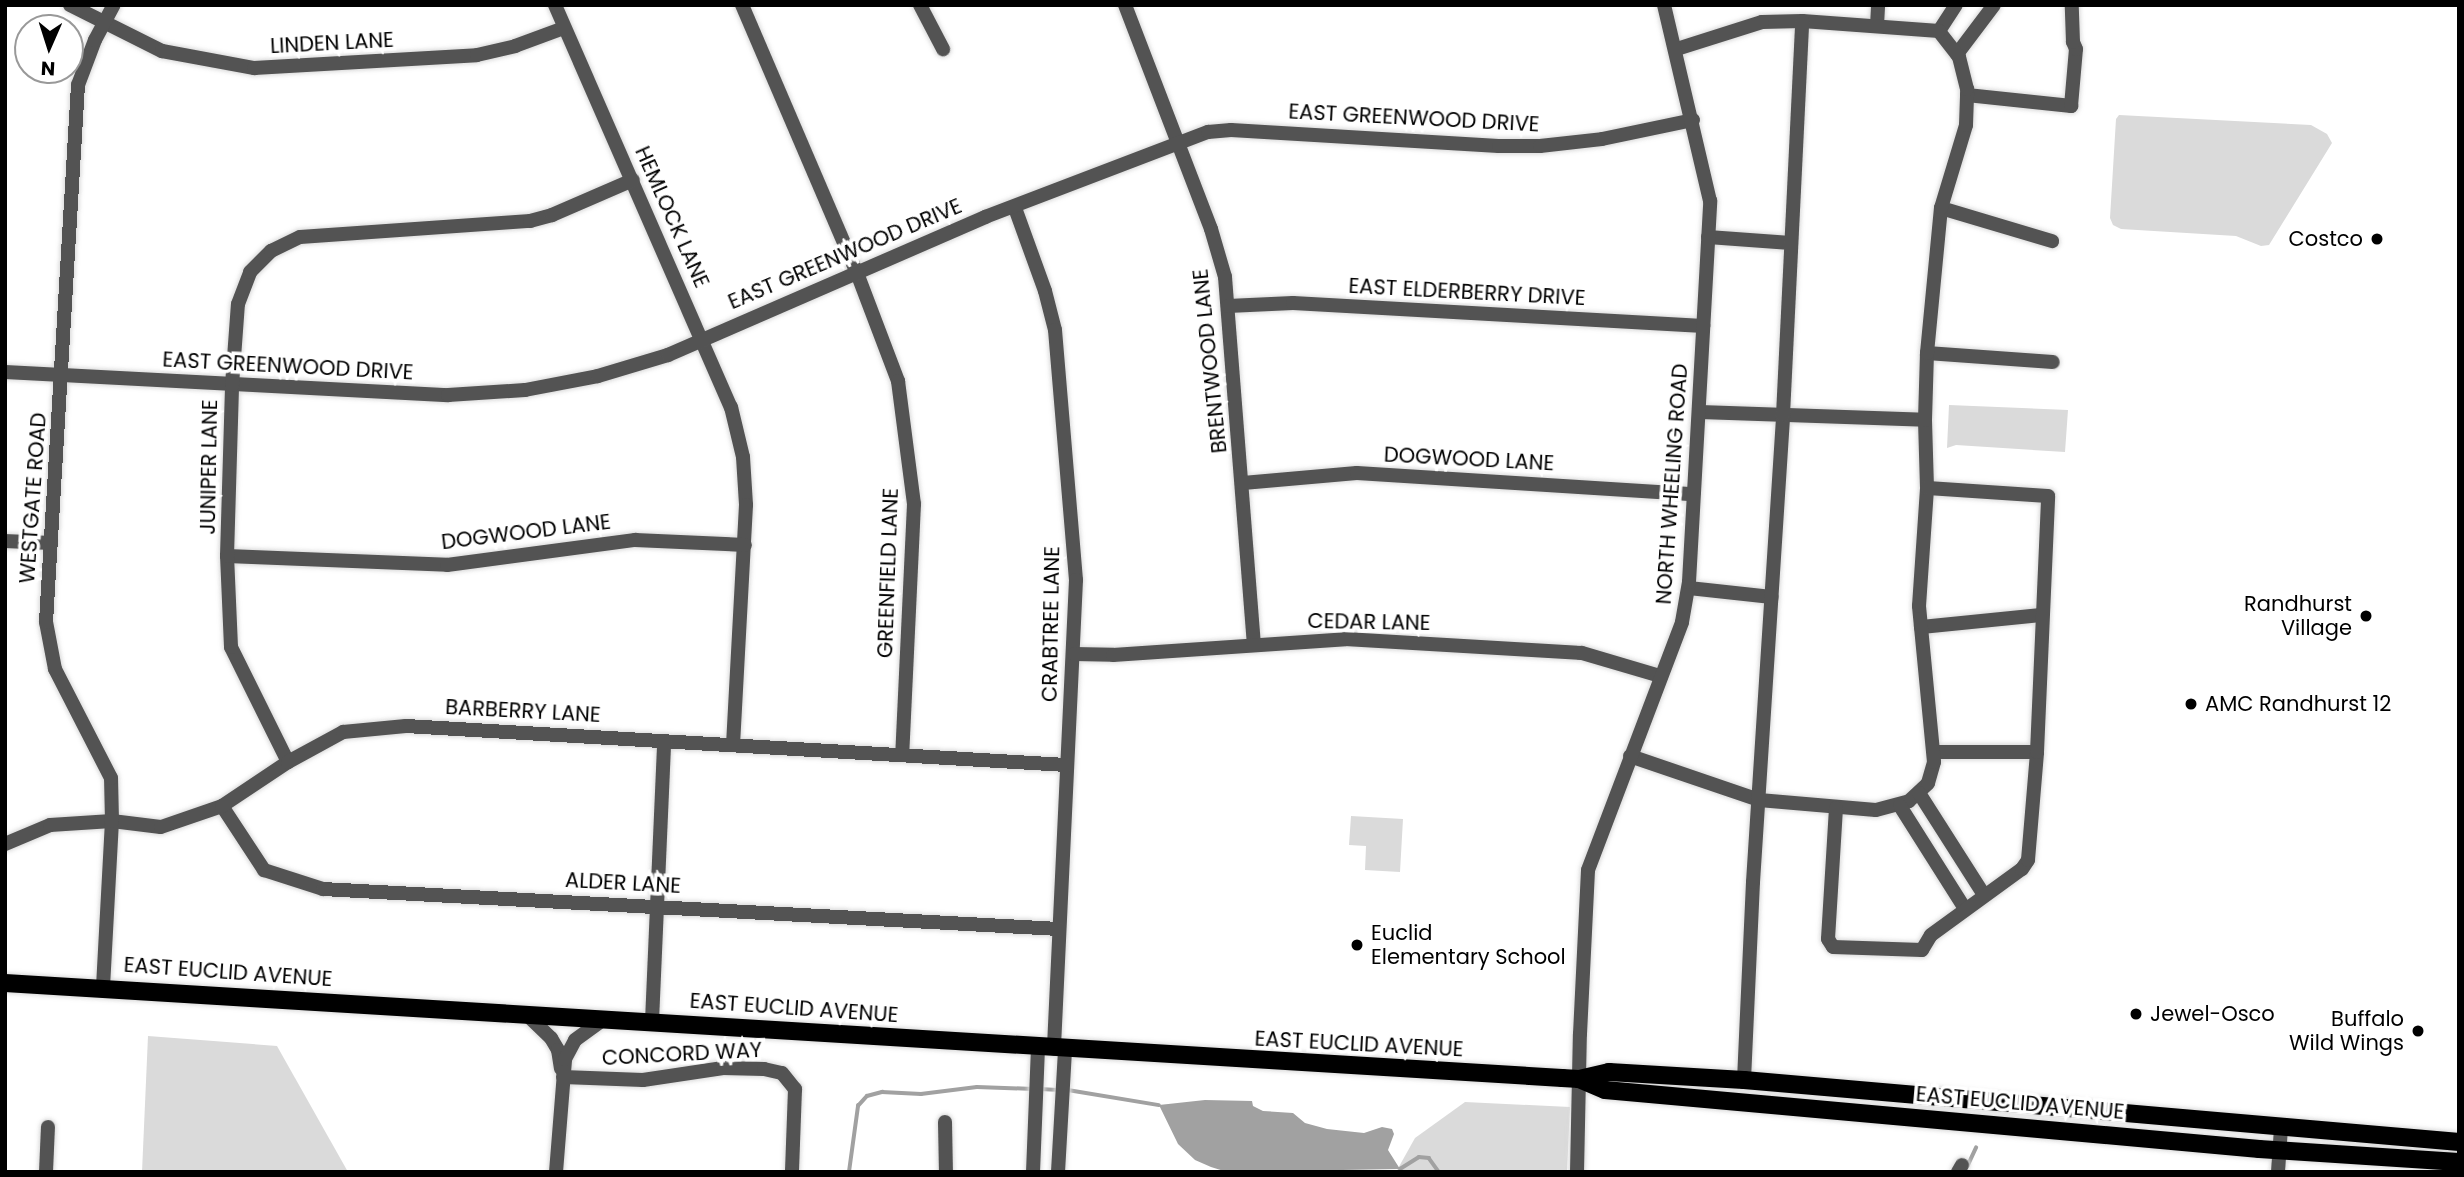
<!DOCTYPE html>
<style>
body{margin:0}
#map{position:relative;width:2464px;height:1177px;overflow:hidden;background:#fff;font-family:Poppins,sans-serif}
div>[style]{position:absolute}
[style*='--x']{left:calc(var(--x)*1px);top:calc(var(--y)*1px);width:calc(var(--w)*1px);rotate:calc(var(--a)*1deg)}
.green>*{inset:0;background:#dadada}
.water>*{inset:0;background:#a1a1a1}
.stream>*{height:3.5px;margin:-1.75px;padding:0 1.75px;transform-origin:1.75px;border-radius:1.75px;background:#a1a1a1}
.roads{filter:drop-shadow(0 0 2px #dbdbdb) drop-shadow(0 0 2px #dbdbdb)}
.minor>*{height:14px;margin:-7px;padding:0 7px;transform-origin:7px;border-radius:7px;background:#535353}
.tertiary>*{height:14px;margin:-7px;padding:0 7px;transform-origin:7px;border-radius:7px;background:#535353}
.primary>*{height:18px;margin:-9px;padding:0 9px;transform-origin:9px;border-radius:9px;background:#000}
.dots>*{width:19px;height:19px;translate:-50% -50%;box-sizing:border-box;border:4px solid #fff;border-radius:50%}
span{translate:-50% -50%;white-space:nowrap;text-align:center;line-height:1.15;-webkit-text-stroke:7px #fff;paint-order:stroke}
.street-label{font-size:21px;color:#000}
.poi-label{font-size:21px;color:#000}
.right{translate:-100% -50%;text-align:right}
.left{translate:0 -50%;text-align:left}
.frame{position:absolute;inset:0;border:7px solid #000;pointer-events:none}
.north{position:absolute;left:14px;top:14px;width:70px;height:70px;box-sizing:border-box;background:#fff;border:2px solid #999;border-radius:50%;rotate:183deg;font-size:19px;font-weight:700;line-height:28px;text-align:center;color:#000}
.north::after{content:'';display:block;margin:auto;width:24px;height:32px;background:#000;clip-path:polygon(50% 0,100% 100%,50% 72%,0 100%)}
</style>
<div id="map">
<div class="green">
<div style="clip-path:polygon(2119px 115px,2311px 125px,2327px 134px,2332px 143px,2269px 245px,2261px 246px,2236px 236px,2121px 229px,2113px 225px,2110px 218px,2116px 119px)"></div>
<div style="clip-path:polygon(1949px 405px,2068px 410px,2065px 452px,1956px 445px,1947px 448px)"></div>
<div style="clip-path:polygon(1351px 816px,1403px 819px,1400px 872px,1365px 870px,1366px 846px,1349px 845px)"></div>
<div style="clip-path:polygon(148px 1036px,277px 1046px,348px 1172px,142px 1172px)"></div>
<div style="clip-path:polygon(1465px 1102px,1570px 1107px,1567px 1172px,1396px 1172px,1415px 1138px)"></div>
</div>
<div class="water">
<div style="clip-path:polygon(1205px 1100px,1252px 1101px,1253px 1106px,1263px 1111px,1293px 1113px,1305px 1123px,1327px 1129px,1364px 1133px,1382px 1127px,1392px 1129px,1394px 1134px,1388px 1150px,1400px 1169px,1227px 1172px,1211px 1167px,1195px 1160px,1178px 1144px,1159px 1105px)"></div>
</div>
<div class="stream">
<div style="--x:1040;--y:1089;--w:21;--a:3"></div>
<div style="--x:1068;--y:1090;--w:92;--a:9.4"></div>
<div style="--x:1968;--y:1165;--w:19;--a:-65"></div>
<div style="--x:1400;--y:1169;--w:22;--a:-32"></div>
<div style="--x:1419;--y:1157;--w:10;--a:6"></div>
<div style="--x:1429;--y:1158;--w:17;--a:54"></div>
<div style="--x:849;--y:1172;--w:67;--a:-82.2"></div>
<div style="--x:858;--y:1106;--w:13;--a:-48"></div>
<div style="--x:867;--y:1096;--w:16;--a:-15"></div>
<div style="--x:882;--y:1092;--w:39;--a:3"></div>
<div style="--x:921;--y:1094;--w:56;--a:-7.1"></div>
<div style="--x:977;--y:1087;--w:56;--a:2"></div>
</div>
<div class="roads">
<div class="minor">
<div style="--x:70;--y:5;--w:103;--a:26.6"></div>
<div style="--x:162;--y:51;--w:94;--a:10.5"></div>
<div style="--x:254;--y:68;--w:223;--a:-3.3"></div>
<div style="--x:477;--y:55;--w:39;--a:-13"></div>
<div style="--x:515;--y:46;--w:52;--a:-20.2"></div>
<div style="--x:555;--y:5;--w:439;--a:66.4"></div>
<div style="--x:731;--y:407;--w:51;--a:76.5"></div>
<div style="--x:743;--y:457;--w:48;--a:86.4"></div>
<div style="--x:746;--y:505;--w:238;--a:93.1"></div>
<div style="--x:742;--y:5;--w:292;--a:66.8"></div>
<div style="--x:857;--y:273;--w:116;--a:69.2"></div>
<div style="--x:898;--y:381;--w:124;--a:82.6"></div>
<div style="--x:914;--y:504;--w:250;--a:92.7"></div>
<div style="--x:920;--y:5;--w:50;--a:62.4"></div>
<div style="--x:1125;--y:5;--w:240;--a:69"></div>
<div style="--x:1211;--y:229;--w:50;--a:73.7"></div>
<div style="--x:1225;--y:277;--w:369;--a:85.5"></div>
<div style="--x:1877;--y:26;--w:21;--a:-87"></div>
<div style="--x:1939;--y:31;--w:31;--a:-57"></div>
<div style="--x:1957;--y:54;--w:61;--a:-52.9"></div>
<div style="--x:1967;--y:95;--w:105;--a:6"></div>
<div style="--x:2071;--y:106;--w:57;--a:-85"></div>
<div style="--x:2076;--y:49;--w:8;--a:-113"></div>
<div style="--x:2073;--y:42;--w:37;--a:-92"></div>
<div style="--x:1015;--y:208;--w:88;--a:70.1"></div>
<div style="--x:1045;--y:291;--w:40;--a:75.6"></div>
<div style="--x:1055;--y:330;--w:251;--a:85.2"></div>
<div style="--x:1076;--y:580;--w:469;--a:92.7"></div>
<div style="--x:1941;--y:208;--w:116;--a:16.6"></div>
<div style="--x:1708;--y:237;--w:83;--a:4.1"></div>
<div style="--x:1228;--y:306;--w:65;--a:-2.6"></div>
<div style="--x:1293;--y:303;--w:411;--a:3.2"></div>
<div style="--x:1927;--y:353;--w:126;--a:4.1"></div>
<div style="--x:5;--y:372;--w:444;--a:3"></div>
<div style="--x:448;--y:395;--w:77;--a:-3.7"></div>
<div style="--x:525;--y:390;--w:74;--a:-10.9"></div>
<div style="--x:598;--y:376;--w:73;--a:-16.7"></div>
<div style="--x:668;--y:355;--w:346;--a:-23.5"></div>
<div style="--x:985;--y:217;--w:239;--a:-20.9"></div>
<div style="--x:1208;--y:132;--w:23;--a:-5"></div>
<div style="--x:1231;--y:130;--w:268;--a:3.4"></div>
<div style="--x:1499;--y:146;--w:41;--a:0"></div>
<div style="--x:1540;--y:146;--w:62;--a:-6.4"></div>
<div style="--x:1602;--y:139;--w:93;--a:-11.8"></div>
<div style="--x:1700;--y:412;--w:225;--a:2"></div>
<div style="--x:1243;--y:483;--w:114;--a:-5"></div>
<div style="--x:1357;--y:473;--w:337;--a:3.6"></div>
<div style="--x:5;--y:541;--w:46;--a:2.5"></div>
<div style="--x:227;--y:556;--w:220;--a:2.3"></div>
<div style="--x:447;--y:565;--w:190;--a:-7.6"></div>
<div style="--x:635;--y:540;--w:110;--a:2.6"></div>
<div style="--x:1689;--y:588;--w:83;--a:6.2"></div>
<div style="--x:1921;--y:627;--w:121;--a:-5.7"></div>
<div style="--x:1074;--y:654;--w:39;--a:1"></div>
<div style="--x:1113;--y:655;--w:233;--a:-3.9"></div>
<div style="--x:1345;--y:639;--w:237;--a:3.4"></div>
<div style="--x:1582;--y:653;--w:81;--a:16.4"></div>
<div style="--x:1935;--y:752;--w:102;--a:0"></div>
<div style="--x:1630;--y:756;--w:136;--a:18.8"></div>
<div style="--x:1759;--y:800;--w:117;--a:4.9"></div>
<div style="--x:1876;--y:810;--w:34;--a:-15"></div>
<div style="--x:1909;--y:801;--w:26;--a:-43"></div>
<div style="--x:1928;--y:783;--w:22;--a:-74"></div>
<div style="--x:1934;--y:762;--w:157;--a:-95.5"></div>
<div style="--x:1919;--y:606;--w:118;--a:-86.1"></div>
<div style="--x:1927;--y:488;--w:68;--a:-91.7"></div>
<div style="--x:1925;--y:420;--w:67;--a:-88.3"></div>
<div style="--x:1927;--y:353;--w:146;--a:-84.5"></div>
<div style="--x:1941;--y:208;--w:87;--a:-73.2"></div>
<div style="--x:1966;--y:125;--w:36;--a:-88"></div>
<div style="--x:1967;--y:89;--w:33;--a:-104"></div>
<div style="--x:1959;--y:57;--w:33;--a:-128"></div>
<div style="--x:1939;--y:31;--w:137;--a:-175.8"></div>
<div style="--x:1802;--y:21;--w:40;--a:178.6"></div>
<div style="--x:1762;--y:22;--w:89;--a:162.4"></div>
<div style="--x:288;--y:762;--w:128;--a:-116.4"></div>
<div style="--x:231;--y:647;--w:91;--a:-92.5"></div>
<div style="--x:227;--y:556;--w:171;--a:-88.3"></div>
<div style="--x:232;--y:385;--w:81;--a:-85.8"></div>
<div style="--x:238;--y:304;--w:34;--a:-69"></div>
<div style="--x:250;--y:272;--w:30;--a:-45"></div>
<div style="--x:271;--y:251;--w:32;--a:-26"></div>
<div style="--x:300;--y:237;--w:231;--a:-4"></div>
<div style="--x:530;--y:221;--w:23;--a:-15"></div>
<div style="--x:552;--y:215;--w:88;--a:-23.4"></div>
<div style="--x:1919;--y:793;--w:121;--a:57.5"></div>
<div style="--x:222;--y:806;--w:77;--a:56.7"></div>
<div style="--x:264;--y:870;--w:62;--a:17.9"></div>
<div style="--x:323;--y:889;--w:737;--a:3.11"></div>
<div style="--x:1900;--y:806;--w:122;--a:57.7"></div>
<div style="--x:1836;--y:808;--w:131;--a:93.5"></div>
<div style="--x:1828;--y:939;--w:9;--a:58"></div>
<div style="--x:1833;--y:947;--w:89;--a:1.9"></div>
<div style="--x:1922;--y:950;--w:17;--a:-59"></div>
<div style="--x:1931;--y:935;--w:112;--a:-36"></div>
<div style="--x:2022;--y:869;--w:11;--a:-56"></div>
<div style="--x:2028;--y:860;--w:108;--a:-85.2"></div>
<div style="--x:2037;--y:752;--w:256;--a:-87.5"></div>
<div style="--x:2048;--y:496;--w:121;--a:-176.2"></div>
<div style="--x:5;--y:844;--w:49;--a:-22.9"></div>
<div style="--x:50;--y:825;--w:62;--a:-3.7"></div>
<div style="--x:112;--y:821;--w:49;--a:7"></div>
<div style="--x:161;--y:827;--w:65;--a:-19"></div>
<div style="--x:222;--y:806;--w:79;--a:-33.7"></div>
<div style="--x:288;--y:762;--w:63;--a:-28.6"></div>
<div style="--x:343;--y:732;--w:63;--a:-5.4"></div>
<div style="--x:406;--y:726;--w:662;--a:3.38"></div>
<div style="--x:103;--y:987;--w:166;--a:-86.9"></div>
<div style="--x:112;--y:821;--w:43;--a:-91.3"></div>
<div style="--x:111;--y:778;--w:123;--a:-117.2"></div>
<div style="--x:55;--y:669;--w:48;--a:-100.8"></div>
<div style="--x:46;--y:622;--w:538;--a:-86.59"></div>
<div style="--x:78;--y:85;--w:48;--a:-69.3"></div>
<div style="--x:95;--y:40;--w:40;--a:-62"></div>
<div style="--x:526;--y:1014;--w:35;--a:44"></div>
<div style="--x:551;--y:1038;--w:14;--a:60"></div>
<div style="--x:558;--y:1050;--w:19;--a:81"></div>
<div style="--x:652;--y:1021;--w:280;--a:-87.5"></div>
<div style="--x:1580;--y:1034;--w:164;--a:-87.2"></div>
<div style="--x:1588;--y:870;--w:265;--a:-69.2"></div>
<div style="--x:1682;--y:622;--w:41;--a:-80.1"></div>
<div style="--x:1689;--y:582;--w:382;--a:-86.8"></div>
<div style="--x:1710;--y:201;--w:201;--a:-103.2"></div>
<div style="--x:563;--y:1077;--w:80;--a:2.1"></div>
<div style="--x:643;--y:1080;--w:81;--a:-8.5"></div>
<div style="--x:723;--y:1068;--w:41;--a:1.4"></div>
<div style="--x:764;--y:1069;--w:18;--a:13"></div>
<div style="--x:782;--y:1073;--w:21;--a:51"></div>
<div style="--x:795;--y:1089;--w:83;--a:92.1"></div>
<div style="--x:1744;--y:1080;--w:198;--a:-87.4"></div>
<div style="--x:1753;--y:882;--w:468;--a:-86.3"></div>
<div style="--x:1783;--y:415;--w:394;--a:-87.2"></div>
<div style="--x:945;--y:1122;--w:50;--a:88.9"></div>
<div style="--x:46;--y:1172;--w:45;--a:-87.5"></div>
<div style="--x:556;--y:1172;--w:113;--a:-85.4"></div>
<div style="--x:565;--y:1059;--w:21;--a:-62"></div>
<div style="--x:575;--y:1040;--w:37;--a:-36"></div>
<div style="--x:1033;--y:1172;--w:125;--a:-87.7"></div>
<div style="--x:1058;--y:1172;--w:123;--a:-86.7"></div>
<div style="--x:1958;--y:1172;--w:8;--a:-60"></div>
<div style="--x:2278;--y:1172;--w:44;--a:-86.1"></div>
</div>
<div class="tertiary">
<div style="--x:1577;--y:1172;--w:138;--a:-88.8"></div>
</div>
<div class="primary">
<div style="--x:5;--y:983;--w:1560;--a:3.49"></div>
<div style="--x:1562;--y:1078;--w:17;--a:3"></div>
<div style="--x:1579;--y:1079;--w:31;--a:-13"></div>
<div style="--x:1609;--y:1072;--w:135;--a:3.4"></div>
<div style="--x:1744;--y:1080;--w:718;--a:4.96"></div>
<div style="--x:1579;--y:1079;--w:28;--a:23"></div>
<div style="--x:1605;--y:1090;--w:657;--a:5.15"></div>
<div style="--x:2259;--y:1149;--w:200;--a:3.7"></div>
</div>
</div>
<div class="dots">
<div style="left:2377px;top:239px;background:#000"></div>
<div style="left:2366px;top:616px;background:#000"></div>
<div style="left:2191px;top:704px;background:#000"></div>
<div style="left:1357px;top:945px;background:#000"></div>
<div style="left:2136px;top:1014px;background:#000"></div>
<div style="left:2418px;top:1031px;background:#000"></div>
</div>
<div class="street-label">
<span style="left:332px;top:43px;rotate:-3deg">LINDEN LANE</span>
<span style="left:1414px;top:118px;rotate:3deg">EAST GREENWOOD DRIVE</span>
<span style="left:672px;top:217px;rotate:66deg">HEMLOCK LANE</span>
<span style="left:845px;top:254px;rotate:-23deg">EAST GREENWOOD DRIVE</span>
<span style="left:1467px;top:292px;rotate:3deg">EAST ELDERBERRY DRIVE</span>
<span style="left:1210px;top:361px;rotate:-96deg">BRENTWOOD LANE</span>
<span style="left:288px;top:366px;rotate:3deg">EAST GREENWOOD DRIVE</span>
<span style="left:1469px;top:459px;rotate:3deg">DOGWOOD LANE</span>
<span style="left:209px;top:467px;rotate:-89deg">JUNIPER LANE</span>
<span style="left:1672px;top:484px;rotate:-86deg">NORTH WHEELING ROAD</span>
<span style="left:33px;top:498px;rotate:-86deg">WESTGATE ROAD</span>
<span style="left:526px;top:532px;rotate:-7deg">DOGWOOD LANE</span>
<span style="left:888px;top:573px;rotate:-88deg">GREENFIELD LANE</span>
<span style="left:1369px;top:622px;rotate:1deg">CEDAR LANE</span>
<span style="left:1051px;top:624px;rotate:-89deg">CRABTREE LANE</span>
<span style="left:523px;top:711px;rotate:3deg">BARBERRY LANE</span>
<span style="left:623px;top:883px;rotate:3deg">ALDER LANE</span>
<span style="left:228px;top:972px;rotate:4deg">EAST EUCLID AVENUE</span>
<span style="left:794px;top:1008px;rotate:4deg">EAST EUCLID AVENUE</span>
<span style="left:1359px;top:1044px;rotate:3deg">EAST EUCLID AVENUE</span>
<span style="left:682px;top:1054px;rotate:-3deg">CONCORD WAY</span>
<span style="left:2020px;top:1103px;rotate:5deg">EAST EUCLID AVENUE</span>
</div>
<div class="poi-label">
<span class="right" style="left:2363px;top:239px">Costco</span>
<span class="right" style="left:2352px;top:616px">Randhurst<br>Village</span>
<span class="left" style="left:2205px;top:704px">AMC Randhurst 12</span>
<span class="left" style="left:1371px;top:945px">Euclid<br>Elementary School</span>
<span class="left" style="left:2150px;top:1014px">Jewel-Osco</span>
<span class="right" style="left:2404px;top:1031px">Buffalo<br>Wild Wings</span>
</div>
<div class="frame"></div>
<div class="north">N</div>
</div>
